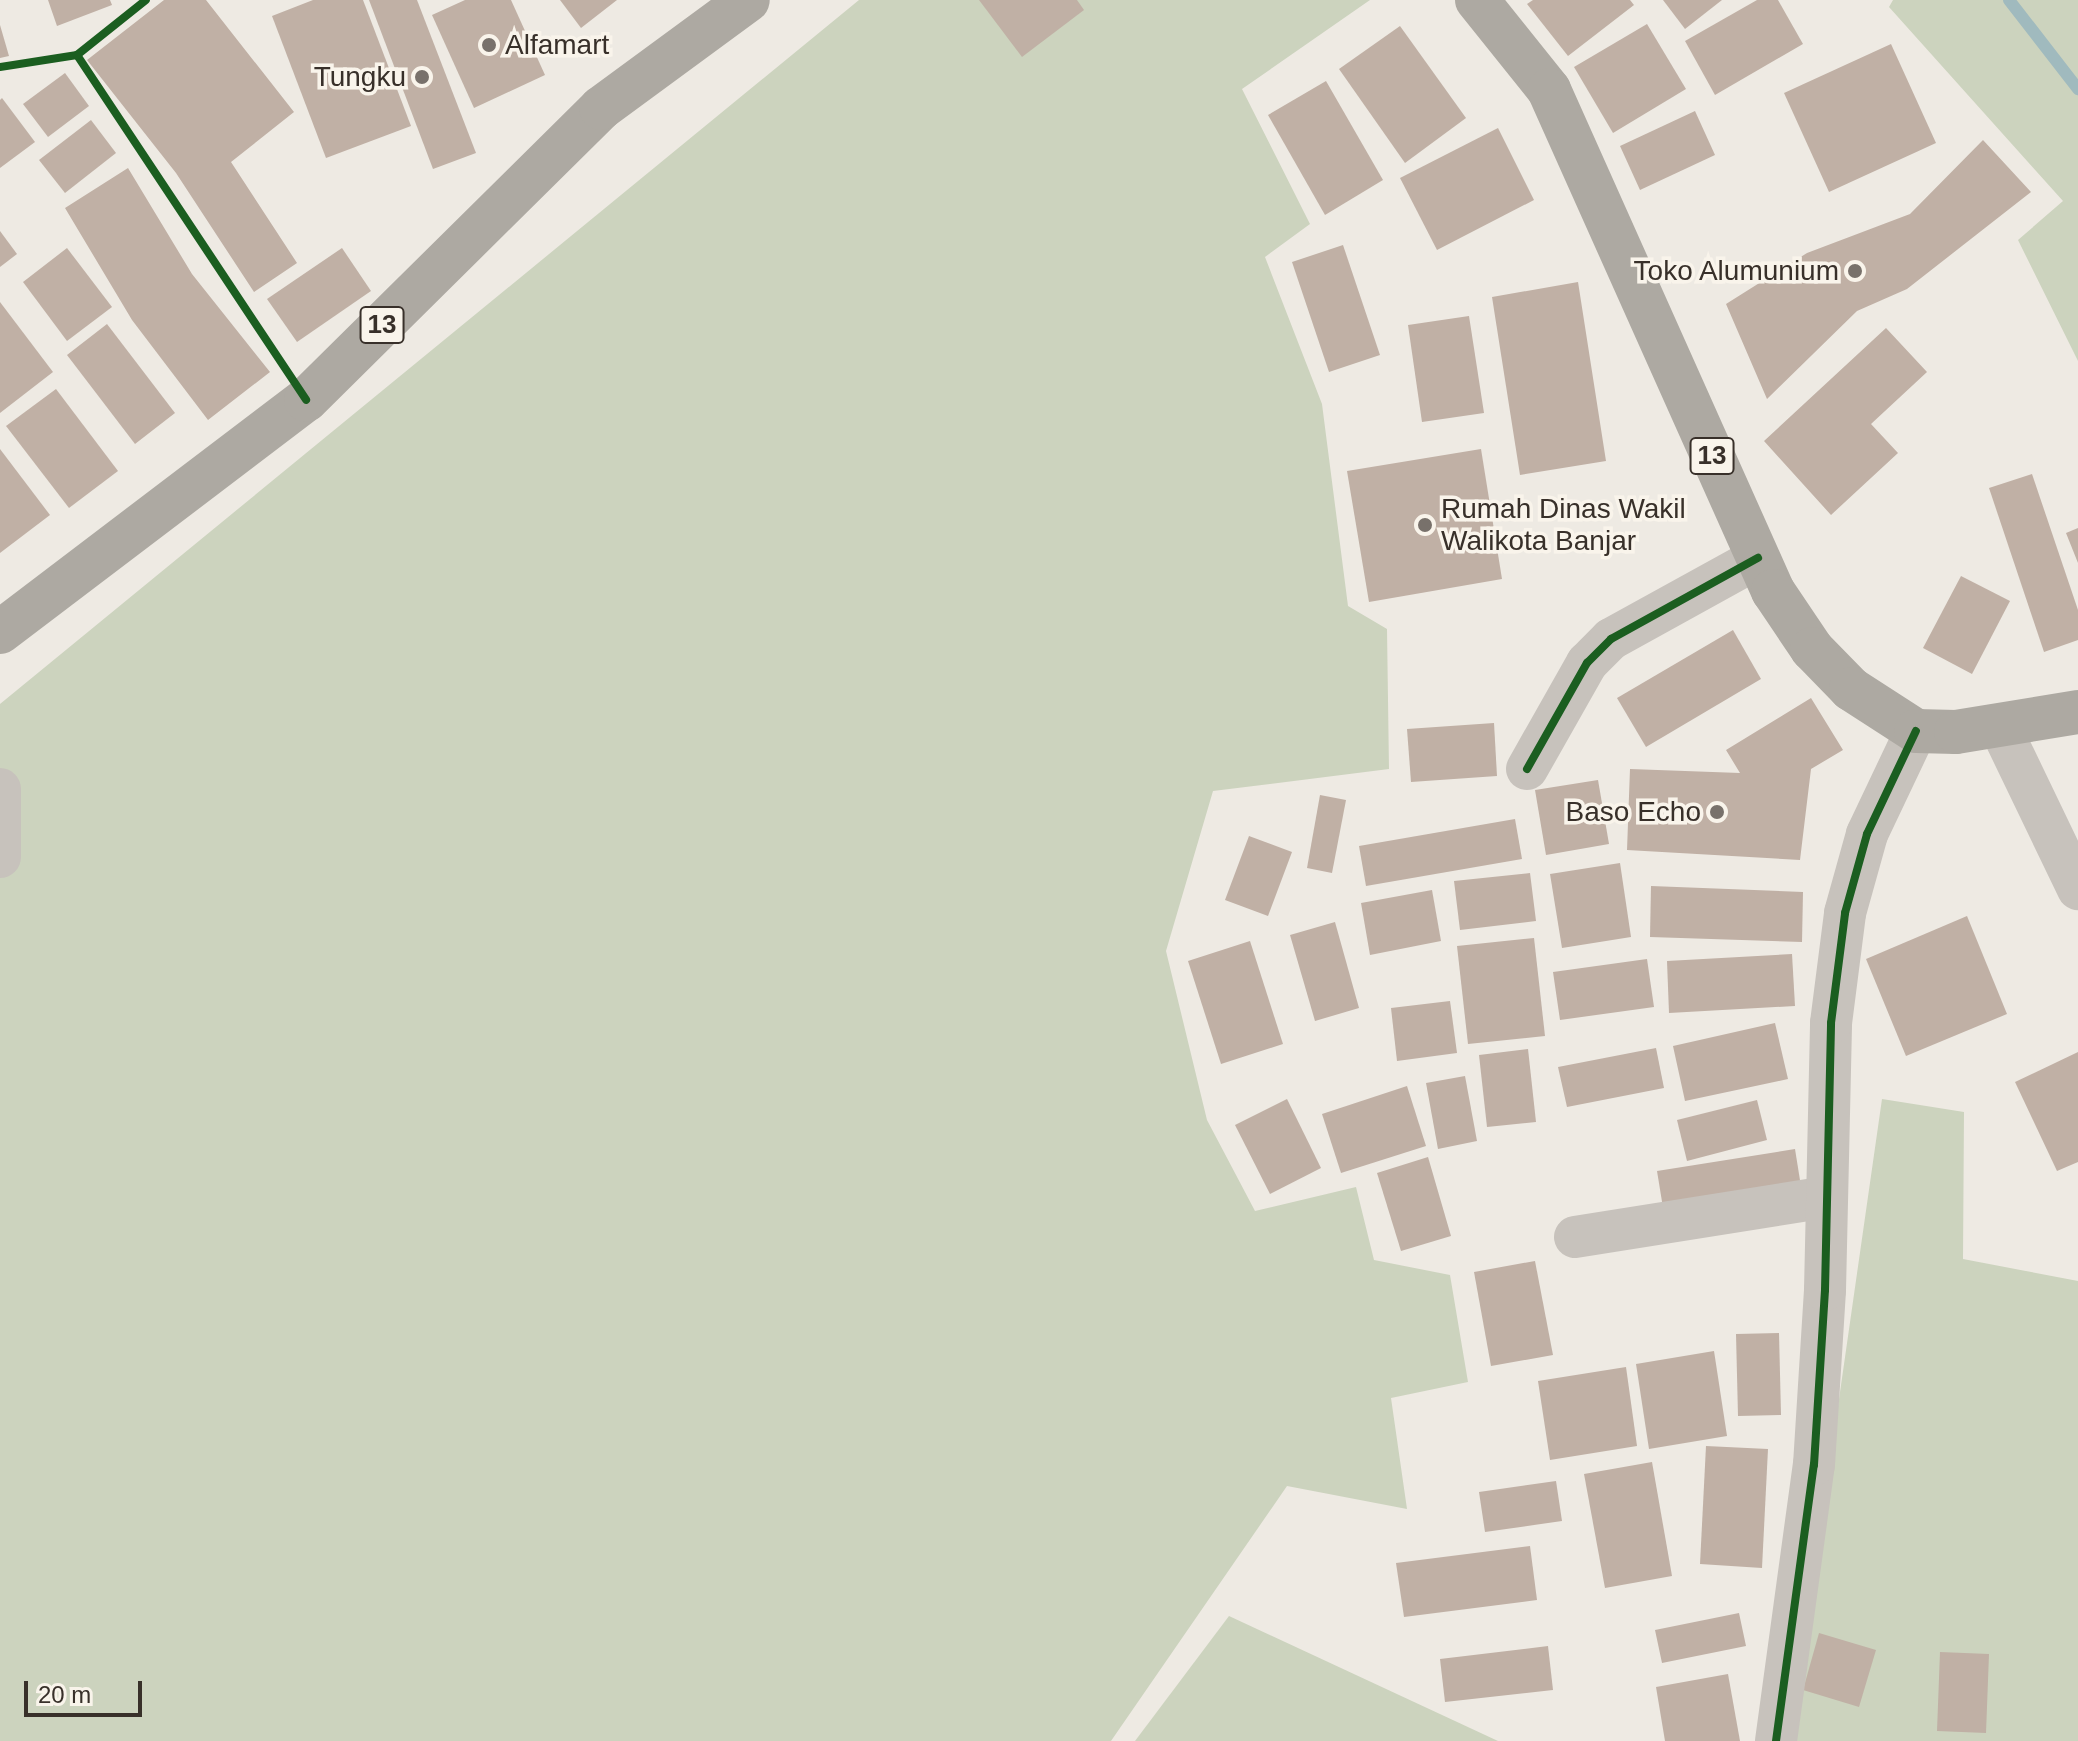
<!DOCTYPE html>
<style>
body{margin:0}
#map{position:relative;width:2078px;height:1741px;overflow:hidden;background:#eeeae3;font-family:Arial,sans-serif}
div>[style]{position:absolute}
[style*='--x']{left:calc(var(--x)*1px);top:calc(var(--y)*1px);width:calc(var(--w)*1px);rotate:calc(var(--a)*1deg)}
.green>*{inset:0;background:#ccd3be}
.stream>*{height:12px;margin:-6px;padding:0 6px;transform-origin:6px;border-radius:6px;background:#a0babe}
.building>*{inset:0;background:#c0b0a5}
.minor>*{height:42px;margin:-21px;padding:0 21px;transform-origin:21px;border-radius:21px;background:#c7c2bc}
.highway>*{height:44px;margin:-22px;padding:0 22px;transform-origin:22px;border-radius:22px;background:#ada9a2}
.cycleway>*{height:8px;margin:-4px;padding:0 4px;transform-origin:4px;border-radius:4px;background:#1b5e20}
.dots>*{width:22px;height:22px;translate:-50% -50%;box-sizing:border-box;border:4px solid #f9f4eb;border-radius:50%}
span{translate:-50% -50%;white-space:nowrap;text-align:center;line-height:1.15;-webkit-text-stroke:7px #f9f4eb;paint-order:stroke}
.shield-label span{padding:2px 6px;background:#f9f4eb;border:2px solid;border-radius:6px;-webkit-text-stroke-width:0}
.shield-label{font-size:26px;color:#38302a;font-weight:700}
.poi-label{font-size:28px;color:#38302a}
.left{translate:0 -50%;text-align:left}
.right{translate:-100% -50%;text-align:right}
.scale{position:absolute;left:24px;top:1681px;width:118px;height:36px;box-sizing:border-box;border:4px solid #38302a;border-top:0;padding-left:10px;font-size:24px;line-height:28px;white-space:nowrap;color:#38302a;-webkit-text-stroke:6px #f9f4eb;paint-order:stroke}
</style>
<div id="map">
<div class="green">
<div style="clip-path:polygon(859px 0,1370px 0,1242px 89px,1310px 224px,1265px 257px,1322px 404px,1348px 606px,1387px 629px,1389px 769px,1213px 791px,1166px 951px,1207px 1120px,1255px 1211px,1356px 1187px,1374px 1260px,1450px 1275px,1468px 1382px,1391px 1398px,1407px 1509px,1287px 1486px,1111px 1741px,0 1741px,0 704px)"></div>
<div style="clip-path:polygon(1893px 0,2078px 0,2078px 361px,2018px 240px,2063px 201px,1889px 7px)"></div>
<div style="clip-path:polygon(1882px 1099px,1964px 1112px,1963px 1259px,2078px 1281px,2078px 1741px,1790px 1741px)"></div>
<div style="clip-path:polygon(1229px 1616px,1498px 1741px,1135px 1741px)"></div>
</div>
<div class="stream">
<div style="--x:2009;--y:0;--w:113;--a:52.2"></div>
</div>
<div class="building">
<div style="clip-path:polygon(48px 0,110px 0,112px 5px,57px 26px)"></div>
<div style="clip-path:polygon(164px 0,206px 0,294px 112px,231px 162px,297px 263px,254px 292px,176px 173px,87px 60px)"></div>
<div style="clip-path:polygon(313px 0,363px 0,411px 126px,326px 158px,272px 16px)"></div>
<div style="clip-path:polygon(369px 0,417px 0,476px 153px,433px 169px)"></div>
<div style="clip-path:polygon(465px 0,511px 0,545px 75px,474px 108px,432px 15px)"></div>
<div style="clip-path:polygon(560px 0,617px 0,581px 28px)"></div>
<div style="clip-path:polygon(979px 0,1077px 0,1084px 10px,1022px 57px)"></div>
<div style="clip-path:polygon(1533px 0,1630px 0,1634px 5px,1568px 56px,1527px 4px)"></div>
<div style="clip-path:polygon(1663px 0,1722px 0,1685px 29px)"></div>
<div style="clip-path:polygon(1757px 0,1778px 0,1803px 44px,1715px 95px,1685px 41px)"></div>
<div style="clip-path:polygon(1647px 24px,1686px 89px,1613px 133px,1574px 67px)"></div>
<div style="clip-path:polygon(0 25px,9px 56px,0 58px)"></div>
<div style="clip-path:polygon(1400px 26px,1466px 118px,1405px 163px,1339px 69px)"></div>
<div style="clip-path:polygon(1891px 44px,1936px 143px,1829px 192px,1784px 93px)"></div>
<div style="clip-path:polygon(65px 73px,89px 106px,48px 137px,23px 104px)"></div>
<div style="clip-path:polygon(1326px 81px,1383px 180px,1325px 215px,1268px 115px)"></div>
<div style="clip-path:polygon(2px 98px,35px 142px,0 168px,0 100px)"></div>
<div style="clip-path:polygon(1695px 111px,1715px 155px,1640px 190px,1620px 146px)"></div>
<div style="clip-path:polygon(91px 120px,116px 153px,65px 193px,39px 160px)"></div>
<div style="clip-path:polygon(1498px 128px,1534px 200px,1437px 250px,1400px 178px)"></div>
<div style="clip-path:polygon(1983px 140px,2031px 192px,1907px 289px,1857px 311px,1767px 399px,1726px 304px,1807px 253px,1910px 214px)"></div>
<div style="clip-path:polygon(128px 168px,192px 274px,270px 372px,208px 420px,132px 320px,65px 208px)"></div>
<div style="clip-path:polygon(0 231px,17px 254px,0 267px)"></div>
<div style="clip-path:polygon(1343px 245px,1380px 355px,1329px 372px,1292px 262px)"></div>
<div style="clip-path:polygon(67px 248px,112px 307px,67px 341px,23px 282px)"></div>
<div style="clip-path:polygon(342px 248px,371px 291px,297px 342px,267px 299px)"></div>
<div style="clip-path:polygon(1578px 282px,1606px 461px,1520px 475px,1492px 297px)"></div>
<div style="clip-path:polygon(0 302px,53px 372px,0 413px)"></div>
<div style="clip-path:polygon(1469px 316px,1484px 413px,1422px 422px,1408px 325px)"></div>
<div style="clip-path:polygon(107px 324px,175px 413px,135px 444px,67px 355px)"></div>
<div style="clip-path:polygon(1886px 328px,1927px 372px,1871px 424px,1898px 453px,1831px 515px,1764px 441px)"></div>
<div style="clip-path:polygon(56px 389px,118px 471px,69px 508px,6px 426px)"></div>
<div style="clip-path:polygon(0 449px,50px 515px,0 553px)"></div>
<div style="clip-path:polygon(1481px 449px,1502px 579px,1369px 602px,1347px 471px)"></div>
<div style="clip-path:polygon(2032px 474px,2078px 610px,2078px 640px,2044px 652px,1989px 488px)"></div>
<div style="clip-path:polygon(2078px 528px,2078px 563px,2066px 533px)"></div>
<div style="clip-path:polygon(1961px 576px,2010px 601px,1972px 674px,1923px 648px)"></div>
<div style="clip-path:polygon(1733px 630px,1761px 679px,1646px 747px,1617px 698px)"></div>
<div style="clip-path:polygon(1811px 698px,1843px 750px,1811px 769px,1800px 860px,1627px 850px,1630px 769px,1740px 773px,1726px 750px)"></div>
<div style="clip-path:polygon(1494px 723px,1497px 776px,1411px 782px,1407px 729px)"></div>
<div style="clip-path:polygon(1598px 780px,1609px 844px,1546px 855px,1535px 790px)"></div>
<div style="clip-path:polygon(1320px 795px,1346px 800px,1332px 873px,1307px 868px)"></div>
<div style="clip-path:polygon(1515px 819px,1522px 859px,1366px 886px,1359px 846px)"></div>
<div style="clip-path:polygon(1249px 836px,1292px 852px,1268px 916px,1225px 900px)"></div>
<div style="clip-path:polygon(1620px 863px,1631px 937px,1562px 948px,1550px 874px)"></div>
<div style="clip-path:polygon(1530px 873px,1536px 921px,1460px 930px,1454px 881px)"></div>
<div style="clip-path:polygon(1651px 886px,1803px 892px,1802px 942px,1650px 937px)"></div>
<div style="clip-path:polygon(1432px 890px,1441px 941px,1370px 955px,1361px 903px)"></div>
<div style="clip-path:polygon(1967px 916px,2007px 1014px,1906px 1056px,1866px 959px)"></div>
<div style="clip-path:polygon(1335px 922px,1359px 1008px,1315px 1021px,1290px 935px)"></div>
<div style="clip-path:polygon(1534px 938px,1545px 1036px,1468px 1044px,1457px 946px)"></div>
<div style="clip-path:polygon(1250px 941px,1283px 1044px,1221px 1064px,1188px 961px)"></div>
<div style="clip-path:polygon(1792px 954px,1795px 1006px,1669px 1013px,1667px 961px)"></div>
<div style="clip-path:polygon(1647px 959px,1654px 1007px,1560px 1020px,1553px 972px)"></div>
<div style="clip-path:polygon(1450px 1001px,1457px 1053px,1397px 1061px,1391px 1008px)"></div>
<div style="clip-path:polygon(1775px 1023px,1788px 1079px,1685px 1101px,1673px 1046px)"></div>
<div style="clip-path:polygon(1656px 1048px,1664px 1088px,1567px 1107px,1558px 1067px)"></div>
<div style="clip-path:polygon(1528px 1049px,1536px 1122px,1487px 1127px,1479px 1055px)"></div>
<div style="clip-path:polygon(2078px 1052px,2078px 1162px,2057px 1171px,2015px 1082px)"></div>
<div style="clip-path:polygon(1465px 1076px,1477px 1141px,1438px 1149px,1426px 1083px)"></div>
<div style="clip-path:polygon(1407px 1086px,1426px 1146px,1341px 1173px,1322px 1114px)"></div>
<div style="clip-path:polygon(1287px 1099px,1321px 1168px,1270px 1194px,1235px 1125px)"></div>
<div style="clip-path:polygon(1757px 1100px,1767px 1140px,1687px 1161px,1677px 1120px)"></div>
<div style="clip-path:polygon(1795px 1149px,1803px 1199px,1665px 1220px,1657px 1171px)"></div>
<div style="clip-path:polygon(1428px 1157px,1451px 1236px,1401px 1251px,1377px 1173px)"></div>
<div style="clip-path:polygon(1535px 1261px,1553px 1355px,1491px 1366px,1474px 1272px)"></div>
<div style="clip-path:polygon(1779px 1333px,1781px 1415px,1738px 1416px,1736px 1334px)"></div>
<div style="clip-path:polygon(1714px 1351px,1727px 1436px,1649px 1449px,1636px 1364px)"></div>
<div style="clip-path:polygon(1626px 1367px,1637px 1446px,1550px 1460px,1538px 1381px)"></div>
<div style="clip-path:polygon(1706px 1446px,1768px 1449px,1762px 1568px,1700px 1564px)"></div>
<div style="clip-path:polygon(1652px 1462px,1672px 1576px,1605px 1588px,1584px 1474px)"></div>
<div style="clip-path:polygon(1556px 1481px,1562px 1521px,1485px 1532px,1479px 1492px)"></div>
<div style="clip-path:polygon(1530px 1546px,1537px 1600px,1404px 1617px,1396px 1563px)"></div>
<div style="clip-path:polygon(1739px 1613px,1746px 1646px,1662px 1663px,1655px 1630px)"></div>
<div style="clip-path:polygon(1819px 1633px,1876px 1650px,1859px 1707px,1803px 1690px)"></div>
<div style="clip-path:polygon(1548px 1646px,1553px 1690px,1445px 1702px,1440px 1659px)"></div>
<div style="clip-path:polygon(1940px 1652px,1989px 1654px,1986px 1733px,1937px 1731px)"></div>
<div style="clip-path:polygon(1728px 1674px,1740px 1741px,1665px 1741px,1656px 1687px)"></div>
</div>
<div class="minor">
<div style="--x:2000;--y:727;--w:180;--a:64.3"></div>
<div style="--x:1527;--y:769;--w:122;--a:-60.5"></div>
<div style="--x:1587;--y:663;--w:34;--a:-45"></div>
<div style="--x:1611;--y:639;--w:168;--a:-28.9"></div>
<div style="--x:0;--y:789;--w:68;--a:90"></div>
<div style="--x:1575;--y:1237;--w:255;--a:-9"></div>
<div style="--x:1776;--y:1741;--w:279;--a:-82.2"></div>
<div style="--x:1814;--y:1465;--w:175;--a:-86.4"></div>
<div style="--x:1825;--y:1290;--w:267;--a:-88.7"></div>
<div style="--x:1831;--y:1023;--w:111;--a:-82.7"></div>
<div style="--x:1845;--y:913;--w:82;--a:-74.4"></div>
<div style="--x:1867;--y:834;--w:114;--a:-64.6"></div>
</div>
<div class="highway">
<div style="--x:1477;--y:0;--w:115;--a:51.3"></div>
<div style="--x:1549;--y:90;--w:549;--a:65.91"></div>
<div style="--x:1773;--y:591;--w:70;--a:56.1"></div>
<div style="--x:1812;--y:649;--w:56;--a:45.7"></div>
<div style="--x:1851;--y:689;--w:77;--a:32.9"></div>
<div style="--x:1916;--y:731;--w:40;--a:1.4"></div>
<div style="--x:1956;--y:732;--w:124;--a:-9.3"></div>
<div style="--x:0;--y:632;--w:384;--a:-37.2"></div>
<div style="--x:306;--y:400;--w:415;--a:-44.7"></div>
<div style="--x:601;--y:108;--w:182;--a:-36.3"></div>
</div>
<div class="cycleway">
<div style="--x:77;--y:55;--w:414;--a:56.4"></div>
<div style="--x:0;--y:67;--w:78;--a:-8.9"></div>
<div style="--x:77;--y:55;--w:88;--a:-38.6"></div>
<div style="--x:1527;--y:769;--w:122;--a:-60.5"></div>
<div style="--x:1587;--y:663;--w:34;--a:-45"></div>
<div style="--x:1611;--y:639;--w:168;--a:-28.9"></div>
<div style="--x:1776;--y:1741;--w:279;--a:-82.2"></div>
<div style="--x:1814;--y:1465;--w:175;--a:-86.4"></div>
<div style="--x:1825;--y:1290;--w:267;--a:-88.7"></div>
<div style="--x:1831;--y:1023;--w:111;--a:-82.7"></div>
<div style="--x:1845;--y:913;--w:82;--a:-74.4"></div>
<div style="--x:1867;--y:834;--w:114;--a:-64.6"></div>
</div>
<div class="dots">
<div style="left:489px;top:45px;background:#78716b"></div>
<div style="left:422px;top:77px;background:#78716b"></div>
<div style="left:1855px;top:271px;background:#78716b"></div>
<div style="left:1425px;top:525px;background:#78716b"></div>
<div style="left:1717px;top:812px;background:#78716b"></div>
</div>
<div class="shield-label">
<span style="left:382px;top:325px">13</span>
<span style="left:1712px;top:456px">13</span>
</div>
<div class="poi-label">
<span class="left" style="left:505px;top:45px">Alfamart</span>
<span class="right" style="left:406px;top:77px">Tungku</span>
<span class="right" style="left:1839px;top:271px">Toko Alumunium</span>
<span class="left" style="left:1441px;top:525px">Rumah Dinas Wakil<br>Walikota Banjar</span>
<span class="right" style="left:1701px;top:812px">Baso Echo</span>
</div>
<div class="scale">20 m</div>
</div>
